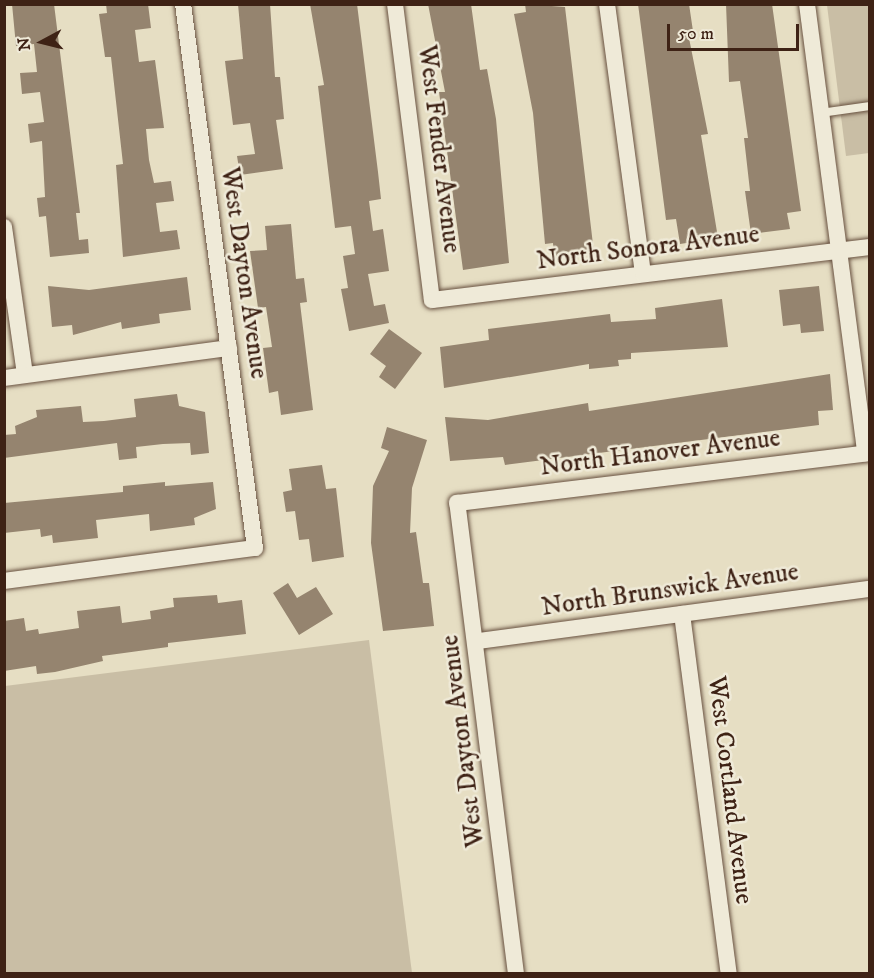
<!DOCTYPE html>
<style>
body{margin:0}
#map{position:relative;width:874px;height:978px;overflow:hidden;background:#e6dec3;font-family:"IM FELL DW Pica",serif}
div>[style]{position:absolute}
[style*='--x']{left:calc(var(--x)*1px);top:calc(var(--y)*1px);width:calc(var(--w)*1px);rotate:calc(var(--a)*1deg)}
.green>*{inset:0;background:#c9bea5}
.building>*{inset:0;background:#95846f}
.roads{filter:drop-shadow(0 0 2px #685140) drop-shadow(0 0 2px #685140)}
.service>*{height:8px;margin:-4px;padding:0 4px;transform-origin:4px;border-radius:4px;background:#efead8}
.minor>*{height:16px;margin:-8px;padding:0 8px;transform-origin:8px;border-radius:8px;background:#efead8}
span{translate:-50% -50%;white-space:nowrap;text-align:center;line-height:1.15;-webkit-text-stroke:5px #efead8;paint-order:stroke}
.street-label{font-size:26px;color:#3e2215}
.frame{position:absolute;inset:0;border:6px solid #3e2215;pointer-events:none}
.north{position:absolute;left:12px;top:12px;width:60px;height:60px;-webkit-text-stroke:4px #efead8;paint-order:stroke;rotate:263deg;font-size:16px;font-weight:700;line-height:24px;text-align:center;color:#3e2215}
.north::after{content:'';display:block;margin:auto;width:21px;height:27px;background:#3e2215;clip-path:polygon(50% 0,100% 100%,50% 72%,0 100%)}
.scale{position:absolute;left:667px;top:24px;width:132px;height:27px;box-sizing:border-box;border:3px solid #3e2215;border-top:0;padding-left:8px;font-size:18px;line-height:21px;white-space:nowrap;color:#3e2215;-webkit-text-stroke:4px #efead8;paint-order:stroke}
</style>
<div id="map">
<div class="green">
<div style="clip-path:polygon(827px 5px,869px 5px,869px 153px,846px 156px)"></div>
<div style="clip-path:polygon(369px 640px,412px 973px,5px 973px,5px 686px)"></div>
</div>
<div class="building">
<div style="clip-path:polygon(12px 4px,54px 4px,80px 213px,76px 213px,79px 240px,88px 239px,89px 253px,50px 257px,46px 216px,39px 217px,37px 198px,45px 197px,42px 141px,30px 143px,28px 124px,44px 122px,40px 92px,22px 94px,20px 73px,37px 72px,34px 44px,16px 46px)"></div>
<div style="clip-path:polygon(106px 4px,148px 4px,151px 28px,135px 30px,139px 62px,155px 60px,164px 128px,146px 129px,149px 160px,154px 183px,171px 181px,174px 201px,156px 203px,160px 232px,177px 230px,180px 249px,123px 257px,116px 165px,123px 164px,111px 57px,105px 57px,99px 14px,107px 13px)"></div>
<div style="clip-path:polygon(238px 4px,270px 4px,275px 77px,280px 77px,284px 119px,276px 120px,283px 169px,240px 175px,237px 156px,255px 154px,250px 123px,233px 125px,227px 78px,225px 61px,243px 59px)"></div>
<div style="clip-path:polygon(310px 4px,357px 4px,378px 172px,381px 199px,369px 201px,373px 231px,383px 229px,389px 271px,368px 274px,374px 306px,385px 304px,389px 323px,349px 331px,341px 289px,348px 288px,343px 256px,355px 254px,351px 226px,335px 228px,318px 86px,324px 85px)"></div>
<div style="clip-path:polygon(428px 4px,471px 4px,480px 70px,487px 69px,496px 119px,509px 263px,463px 270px,439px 92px,445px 92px)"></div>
<div style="clip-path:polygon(525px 4px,565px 7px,594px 253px,554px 257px,553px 243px,545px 244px,533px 113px,514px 14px,526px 12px)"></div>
<div style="clip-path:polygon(638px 4px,689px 4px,694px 38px,689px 38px,708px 134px,701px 135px,718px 238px,680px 244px,676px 219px,666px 220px)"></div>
<div style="clip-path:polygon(726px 4px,772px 4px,801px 211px,787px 213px,790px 229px,751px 234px,745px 191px,750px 191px,744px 138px,748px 138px,740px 81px,729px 82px)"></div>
<div style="clip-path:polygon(291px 224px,296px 279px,304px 278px,307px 302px,300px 303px,313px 410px,281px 415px,278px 391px,269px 393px,263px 348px,272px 347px,266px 307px,258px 308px,250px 251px,267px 250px,265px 226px)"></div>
<div style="clip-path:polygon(187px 277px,191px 310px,159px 314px,160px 323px,122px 329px,121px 322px,73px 335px,72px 325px,52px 327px,48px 286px,89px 290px)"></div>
<div style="clip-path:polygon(819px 286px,824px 331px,801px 333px,800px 324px,783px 326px,779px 290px)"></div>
<div style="clip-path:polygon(722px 299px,728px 347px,631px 353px,631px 359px,618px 360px,619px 366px,589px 369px,589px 364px,444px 388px,440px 347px,489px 340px,488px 329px,610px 314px,611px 322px,656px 319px,655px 308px)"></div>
<div style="clip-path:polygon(389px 329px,422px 353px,395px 389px,379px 377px,386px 366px,370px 354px)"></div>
<div style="clip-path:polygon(830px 374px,833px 410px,818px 411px,819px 425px,505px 465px,503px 457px,450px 461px,445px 417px,488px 420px,588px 403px,589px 411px)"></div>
<div style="clip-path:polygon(177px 394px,179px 406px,205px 412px,209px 453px,191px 455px,190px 443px,163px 444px,136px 447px,137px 458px,119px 460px,117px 443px,4px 458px,4px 435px,16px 434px,15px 426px,37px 417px,36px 410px,81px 406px,83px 422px,104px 421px,136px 417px,134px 399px)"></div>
<div style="clip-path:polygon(387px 427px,427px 440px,412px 488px,410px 533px,416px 532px,423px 583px,429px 583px,434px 626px,383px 631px,371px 543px,373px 486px,389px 451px,381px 448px)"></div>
<div style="clip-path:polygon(322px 465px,326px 489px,336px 488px,344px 557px,312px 562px,309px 539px,299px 540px,295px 511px,286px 512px,283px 492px,292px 490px,289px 469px)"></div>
<div style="clip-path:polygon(165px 482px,165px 486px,213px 482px,216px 509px,194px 518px,195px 525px,150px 531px,149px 514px,96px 520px,98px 538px,53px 543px,52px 535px,41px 537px,40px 529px,4px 533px,4px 503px,123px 492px,123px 486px)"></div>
<div style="clip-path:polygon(288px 583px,297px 598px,316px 587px,333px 614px,299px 635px,273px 593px)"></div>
<div style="clip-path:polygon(217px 595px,218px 603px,242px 600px,246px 634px,168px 643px,168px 647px,102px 656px,103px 661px,55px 672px,37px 674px,36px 666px,4px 671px,4px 621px,24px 618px,26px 631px,38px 629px,39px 634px,79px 628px,77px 611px,120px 606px,122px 623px,151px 619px,150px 611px,174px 607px,173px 598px)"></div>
</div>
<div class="roads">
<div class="service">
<div style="--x:821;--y:113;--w:49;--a:-8.1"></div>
</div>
<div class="minor">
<div style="--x:395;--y:4;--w:298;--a:82.9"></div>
<div style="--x:432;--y:300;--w:441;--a:-6.9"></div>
<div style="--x:607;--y:4;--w:272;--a:82.4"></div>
<div style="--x:807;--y:4;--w:453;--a:82.6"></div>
<div style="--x:4;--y:227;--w:149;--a:81.9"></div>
<div style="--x:4;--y:378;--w:227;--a:-7.6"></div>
<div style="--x:4;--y:581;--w:253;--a:-7.5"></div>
<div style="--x:255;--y:548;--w:549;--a:-97.54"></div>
<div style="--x:682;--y:614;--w:363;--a:82.6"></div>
<div style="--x:478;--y:641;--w:395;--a:-7.6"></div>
<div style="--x:516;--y:974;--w:475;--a:-97.1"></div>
<div style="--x:457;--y:503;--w:416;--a:-6.9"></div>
</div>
</div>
<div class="street-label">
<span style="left:439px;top:149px;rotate:83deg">West Fender Avenue</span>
<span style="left:648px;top:248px;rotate:-7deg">North Sonora Avenue</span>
<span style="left:244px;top:273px;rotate:82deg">West Dayton Avenue</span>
<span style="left:660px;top:453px;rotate:-7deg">North Hanover Avenue</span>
<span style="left:670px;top:590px;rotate:-8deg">North Brunswick Avenue</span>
<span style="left:463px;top:741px;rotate:-97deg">West Dayton Avenue</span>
<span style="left:730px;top:790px;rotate:83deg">West Cortland Avenue</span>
</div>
<div class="frame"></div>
<div class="north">N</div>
<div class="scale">50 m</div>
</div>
